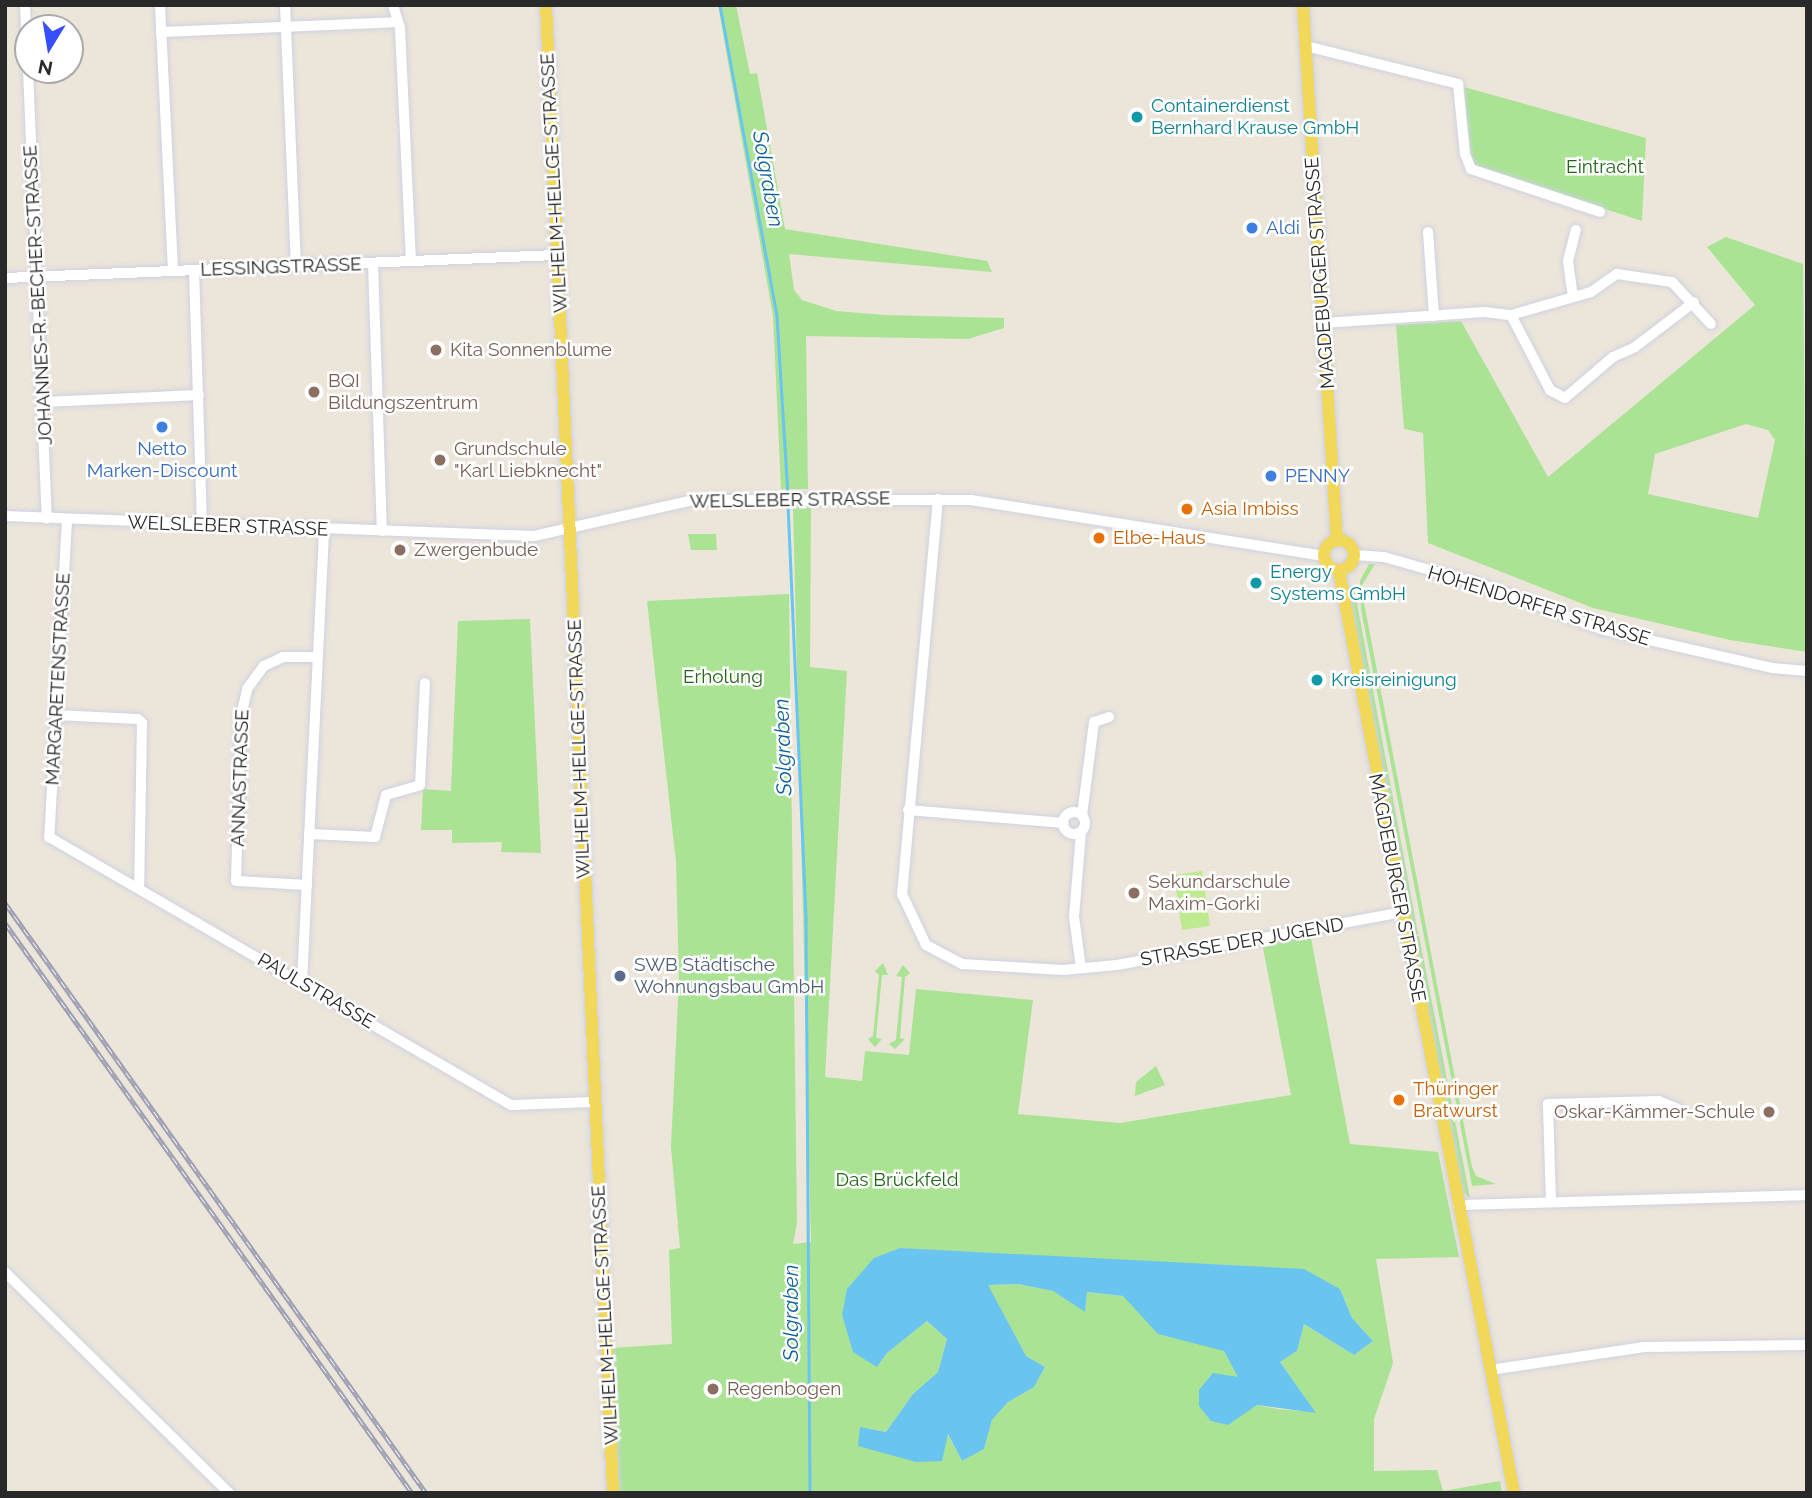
<!DOCTYPE html>
<meta charset="utf-8">
<style>
body{margin:0}
#map{position:relative;width:1812px;height:1498px;overflow:hidden;background:#ebe5da;font-family:Raleway,sans-serif}
div>[style]{position:absolute}
[style*='--x']{left:calc(var(--x)*1px);top:calc(var(--y)*1px);width:calc(var(--w)*1px);rotate:calc(var(--a)*1deg)}
.green>*{inset:0;background:#abe395}
.pitch>*{inset:0;background:#bfeb90}
.water>*{inset:0;background:#6ac4f0}
.stream>*{height:2.5px;margin:-1.25px;padding:0 1.25px;transform-origin:1.25px;border-radius:1.25px;background:#6ac4f0}
.roads{filter:drop-shadow(0 0 2px #cfd1e2) drop-shadow(0 0 2px #cfd1e2)}
.minor>*{height:10px;margin:-5px;padding:0 5px;transform-origin:5px;border-radius:5px;background:#fff}
.minor>.ring{margin:-5px;padding:0;box-sizing:content-box;background:none;border:10px solid #fff;border-radius:50%}
.major>*{height:12px;margin:-6px;padding:0 6px;transform-origin:6px;border-radius:6px;background:#f2d858}
.major>.ring{margin:-6px;padding:0;box-sizing:content-box;background:none;border:12px solid #f2d858;border-radius:50%}
.rail>*{height:5px;margin-top:-2.5px;transform-origin:0;background:repeating-linear-gradient(90deg,#fff 0 8px,#9d9fb3 0 16px);box-sizing:border-box;border-block:2px solid #9d9fb3}
.dots>*{width:19px;height:19px;translate:-50% -50%;box-sizing:border-box;border:4px solid #fff;border-radius:50%}
span{translate:-50% -50%;white-space:nowrap;text-align:center;line-height:1.15;-webkit-text-stroke:5px #fff;paint-order:stroke}
.culture-label{font-size:19px;color:#0d838f}
.left{translate:0 -50%;text-align:left}
.park-label{font-size:19px;color:#236618}
.street-label{font-size:19px;color:#292929}
.shop-label{font-size:19px;color:#366cbe}
.education-label{font-size:19px;color:#785e54}
.right{translate:-100% -50%;text-align:right}
.food-label{font-size:19px;color:#c56008}
.service-label{font-size:19px;color:#4e5e75}
.water-label{font-size:21px;color:#0b609a;font-style:italic}
.frame{position:absolute;inset:0;border:7px solid #292929;pointer-events:none}
.north{position:absolute;left:14px;top:14px;width:70px;height:70px;box-sizing:border-box;background:#fff;border:2px solid #a9a9a9;border-radius:50%;rotate:191deg;font-size:19px;font-weight:700;line-height:28px;text-align:center;color:#292929}
.north::after{content:'';display:block;margin:auto;width:24px;height:32px;background:#364efc;clip-path:polygon(50% 0,100% 100%,50% 72%,0 100%)}
</style>
<div id="map">
<div class="green">
<div style="clip-path:polygon(718px 5px,736px 5px,750px 74px,757px 73px,785px 229px,987px 261px,992px 272px,789px 254px,794px 290px,802px 300px,836px 311px,885px 315px,1004px 318px,1004px 328px,968px 339px,806px 336px,808px 489px,781px 489px,773px 316px)"></div>
<div style="clip-path:polygon(1464px 87px,1646px 138px,1642px 221px,1472px 166px)"></div>
<div style="clip-path:polygon(evenodd,1726px 237px,1803px 264px,1807px 652px,1730px 640px,1593px 608px,1428px 543px,1423px 433px,1404px 429px,1396px 325px,1461px 321px,1548px 477px,1755px 305px,1707px 247px,1726px 237px,1746px 424px,1768px 430px,1775px 440px,1758px 518px,1648px 494px,1655px 454px,1746px 424px)"></div>
<div style="clip-path:polygon(evenodd,793px 507px,811px 507px,810px 667px,847px 671px,825px 1077px,862px 1081px,865px 1051px,909px 1055px,916px 989px,1033px 1000px,1018px 1114px,1120px 1123px,1291px 1095px,1261px 937px,1309px 928px,1350px 1144px,1438px 1152px,1459px 1257px,1376px 1259px,1393px 1363px,1374px 1419px,1374px 1471px,1437px 1470px,1443px 1491px,1500px 1481px,1502px 1493px,619px 1493px,611px 1348px,672px 1344px,669px 1250px,680px 1248px,671px 1147px,679px 980px,676px 862px,647px 601px,789px 594px,797px 1223px,793px 1244px,811px 1242px,793px 507px,900px 1248px,1340px 1289px,1352px 1318px,1373px 1341px,1354px 1355px,1304px 1324px,1297px 1351px,1280px 1362px,1315px 1412px,1277px 1409px,1257px 1405px,1224px 1351px,1123px 1296px,1087px 1292px,1085px 1311px,1053px 1291px,1018px 1284px,987px 1285px,1026px 1356px,1045px 1367px,1034px 1387px,1008px 1402px,992px 1420px,984px 1449px,962px 1461px,947px 1433px,942px 1461px,860px 1427px,886px 1432px,913px 1394px,938px 1372px,947px 1339px,927px 1321px,887px 1353px,877px 1367px,900px 1248px)"></div>
<div style="clip-path:polygon(688px 534px,716px 534px,717px 550px,691px 550px)"></div>
<div style="clip-path:polygon(1369px 564px,1375px 564px,1361px 587px,1472px 1167px,1476px 1176px,1496px 1184px,1472px 1186px,1361px 609px,1360px 581px)"></div>
<div style="clip-path:polygon(1355px 585px,1358px 609px,1418px 934px,1411px 935px,1347px 586px)"></div>
<div style="clip-path:polygon(530px 619px,541px 853px,501px 852px,502px 842px,452px 843px,452px 830px,421px 830px,423px 789px,451px 791px,458px 621px)"></div>
<div style="clip-path:polygon(1419px 936px,1470px 1198px,1463px 1192px,1411px 937px)"></div>
<div style="clip-path:polygon(883px 963px,888px 975px,882px 975px,876px 1038px,882px 1039px,875px 1047px,868px 1039px,873px 1036px,879px 975px,875px 971px)"></div>
<div style="clip-path:polygon(903px 965px,910px 973px,905px 977px,900px 1038px,905px 1039px,895px 1049px,889px 1044px,896px 1040px,902px 977px,896px 976px)"></div>
<div style="clip-path:polygon(1156px 1066px,1165px 1085px,1135px 1096px,1136px 1082px)"></div>
</div>
<div class="pitch">
<div style="clip-path:polygon(1202px 871px,1210px 926px,1182px 930px,1174px 875px)"></div>
</div>
<div class="water">
<div style="clip-path:polygon(900px 1248px,1304px 1269px,1340px 1289px,1352px 1318px,1373px 1341px,1354px 1355px,1304px 1324px,1297px 1351px,1280px 1362px,1316px 1413px,1257px 1405px,1228px 1425px,1211px 1421px,1199px 1406px,1199px 1390px,1213px 1373px,1238px 1377px,1224px 1351px,1158px 1334px,1123px 1296px,1087px 1292px,1085px 1312px,1053px 1291px,1018px 1284px,988px 1285px,1026px 1356px,1045px 1367px,1034px 1387px,1008px 1402px,992px 1420px,984px 1449px,962px 1461px,948px 1434px,942px 1461px,916px 1462px,858px 1446px,860px 1427px,886px 1432px,913px 1394px,938px 1372px,947px 1339px,927px 1321px,887px 1353px,877px 1367px,853px 1352px,842px 1315px,847px 1289px,874px 1258px)"></div>
</div>
<div class="stream">
<div style="--x:720;--y:5;--w:316;--a:79.6"></div>
<div style="--x:777;--y:316;--w:181;--a:86.5"></div>
<div style="--x:788;--y:504;--w:416;--a:87.5"></div>
<div style="--x:806;--y:920;--w:573;--a:89.6"></div>
</div>
<div class="roads">
<div class="minor">
<div style="--x:25;--y:5;--w:63;--a:87.3"></div>
<div style="--x:160;--y:5;--w:266;--a:87.2"></div>
<div style="--x:285;--y:5;--w:261;--a:87.6"></div>
<div style="--x:393;--y:5;--w:24;--a:73"></div>
<div style="--x:400;--y:28;--w:233;--a:87.3"></div>
<div style="--x:161;--y:32;--w:235;--a:-2.4"></div>
<div style="--x:1306;--y:46;--w:157;--a:14"></div>
<div style="--x:1458;--y:84;--w:70;--a:84.3"></div>
<div style="--x:1465;--y:154;--w:16;--a:68"></div>
<div style="--x:1471;--y:169;--w:136;--a:18.4"></div>
<div style="--x:28;--y:70;--w:449;--a:87.6"></div>
<div style="--x:1428;--y:232;--w:84;--a:85.9"></div>
<div style="--x:373;--y:263;--w:268;--a:88.1"></div>
<div style="--x:194;--y:270;--w:255;--a:88.2"></div>
<div style="--x:5;--y:278;--w:552;--a:-2.39"></div>
<div style="--x:1573;--y:297;--w:36;--a:-98"></div>
<div style="--x:1568;--y:261;--w:32;--a:-76"></div>
<div style="--x:1511;--y:315;--w:85;--a:62.5"></div>
<div style="--x:1550;--y:390;--w:17;--a:28"></div>
<div style="--x:1565;--y:398;--w:63;--a:-40.5"></div>
<div style="--x:1613;--y:357;--w:24;--a:-24"></div>
<div style="--x:1635;--y:347;--w:74;--a:-37.3"></div>
<div style="--x:1324;--y:323;--w:161;--a:-3.9"></div>
<div style="--x:1485;--y:312;--w:26;--a:7"></div>
<div style="--x:1511;--y:315;--w:83;--a:-16"></div>
<div style="--x:1591;--y:292;--w:32;--a:-35"></div>
<div style="--x:1617;--y:274;--w:56;--a:8.3"></div>
<div style="--x:1672;--y:282;--w:57;--a:47.1"></div>
<div style="--x:44;--y:402;--w:155;--a:-2.6"></div>
<div style="--x:938;--y:499;--w:397;--a:95.2"></div>
<div style="--x:902;--y:894;--w:56;--a:64.8"></div>
<div style="--x:926;--y:945;--w:41;--a:27.8"></div>
<div style="--x:962;--y:964;--w:101;--a:3.4"></div>
<div style="--x:1063;--y:970;--w:54;--a:-5.3"></div>
<div style="--x:1117;--y:965;--w:290;--a:-10.5"></div>
<div style="--x:5;--y:516;--w:529;--a:2.17"></div>
<div style="--x:534;--y:536;--w:164;--a:-12.7"></div>
<div style="--x:694;--y:500;--w:277;--a:0"></div>
<div style="--x:971;--y:500;--w:356;--a:9"></div>
<div style="--x:67;--y:520;--w:318;--a:93.2"></div>
<div style="--x:49;--y:837;--w:534;--a:30.12"></div>
<div style="--x:511;--y:1105;--w:83;--a:-2.1"></div>
<div style="--x:1354;--y:555;--w:30;--a:4"></div>
<div style="--x:1384;--y:557;--w:106;--a:15.9"></div>
<div style="--x:1486;--y:586;--w:123;--a:20.5"></div>
<div style="--x:1601;--y:629;--w:175;--a:12.8"></div>
<div style="--x:1772;--y:668;--w:35;--a:5"></div>
<div style="--x:56;--y:715;--w:82;--a:2.8"></div>
<div style="--x:138;--y:719;--w:6;--a:45"></div>
<div style="--x:142;--y:723;--w:165;--a:91"></div>
<div style="--x:908;--y:810;--w:156;--a:4.8"></div>
<div class="ring" style="left:1063px;top:812px;width:12px;height:12px"></div>
<div style="--x:1082;--y:815;--w:94;--a:-82.6"></div>
<div style="--x:1094;--y:722;--w:16;--a:-18"></div>
<div style="--x:1081;--y:832;--w:85;--a:94.7"></div>
<div style="--x:1074;--y:917;--w:51;--a:82.2"></div>
<div style="--x:309;--y:834;--w:66;--a:2.6"></div>
<div style="--x:375;--y:837;--w:43;--a:-75.3"></div>
<div style="--x:386;--y:795;--w:35;--a:-16"></div>
<div style="--x:420;--y:785;--w:102;--a:-87.2"></div>
<div style="--x:307;--y:885;--w:71;--a:-176.8"></div>
<div style="--x:236;--y:881;--w:165;--a:-88.3"></div>
<div style="--x:241;--y:716;--w:28;--a:-77"></div>
<div style="--x:247;--y:689;--w:29;--a:-54"></div>
<div style="--x:264;--y:666;--w:21;--a:-25"></div>
<div style="--x:283;--y:657;--w:35;--a:0"></div>
<div style="--x:302;--y:982;--w:454;--a:-87.2"></div>
<div style="--x:1551;--y:1202;--w:98;--a:-91.8"></div>
<div style="--x:1548;--y:1104;--w:111;--a:-1.5"></div>
<div style="--x:1659;--y:1101;--w:21;--a:23"></div>
<div style="--x:1458;--y:1205;--w:349;--a:-1.6"></div>
<div style="--x:5;--y:1272;--w:315;--a:44.6"></div>
<div style="--x:1490;--y:1370;--w:156;--a:-8.5"></div>
<div style="--x:1644;--y:1347;--w:163;--a:-0.7"></div>
</div>
<div class="major">
<div style="--x:546;--y:5;--w:1490;--a:87.42"></div>
<div style="--x:1303;--y:5;--w:537;--a:86.37"></div>
<div class="ring" style="left:1324px;top:540px;width:18px;height:18px"></div>
<div style="--x:1339;--y:571;--w:938;--a:79.25"></div>
</div>
</div>
<div class="rail">
<div style="--x:5;--y:903;--w:725;--a:54.49"></div>
<div style="--x:5;--y:923;--w:700;--a:54.47"></div>
</div>
<div class="dots">
<div style="left:1137px;top:117px;background:#0f9aa8"></div>
<div style="left:1252px;top:228px;background:#3f7fe0"></div>
<div style="left:436px;top:350px;background:#8d6e63"></div>
<div style="left:314px;top:392px;background:#8d6e63"></div>
<div style="left:162px;top:427px;background:#3f7fe0"></div>
<div style="left:440px;top:460px;background:#8d6e63"></div>
<div style="left:1271px;top:476px;background:#3f7fe0"></div>
<div style="left:1187px;top:509px;background:#e8710a"></div>
<div style="left:1099px;top:538px;background:#e8710a"></div>
<div style="left:400px;top:550px;background:#8d6e63"></div>
<div style="left:1256px;top:583px;background:#0f9aa8"></div>
<div style="left:1317px;top:680px;background:#0f9aa8"></div>
<div style="left:1134px;top:893px;background:#8d6e63"></div>
<div style="left:620px;top:976px;background:#5c6f8a"></div>
<div style="left:1399px;top:1100px;background:#e8710a"></div>
<div style="left:1769px;top:1112px;background:#8d6e63"></div>
<div style="left:713px;top:1389px;background:#8d6e63"></div>
</div>
<div class="culture-label">
<span class="left" style="left:1151px;top:117px">Containerdienst<br>Bernhard Krause GmbH</span>
<span class="left" style="left:1270px;top:583px">Energy<br>Systems GmbH</span>
<span class="left" style="left:1331px;top:680px">Kreisreinigung</span>
</div>
<div class="park-label">
<span style="left:1605px;top:167px">Eintracht</span>
<span style="left:723px;top:677px">Erholung</span>
<span style="left:897px;top:1180px">Das Brückfeld</span>
</div>
<div class="street-label">
<span style="left:554px;top:183px;rotate:-93deg">WILHELM-HELLGE-STRASSE</span>
<span style="left:281px;top:267px;rotate:-2deg">LESSINGSTRASSE</span>
<span style="left:1320px;top:273px;rotate:-94deg">MAGDEBURGER STRASSE</span>
<span style="left:38px;top:295px;rotate:-93deg">JOHANNES-R.-BECHER-STRASSE</span>
<span style="left:790px;top:500px;rotate:-1deg">WELSLEBER STRASSE</span>
<span style="left:228px;top:526px;rotate:2deg">WELSLEBER STRASSE</span>
<span style="left:1539px;top:606px;rotate:17deg">HOHENDORFER STRASSE</span>
<span style="left:58px;top:679px;rotate:-87deg">MARGARETENSTRASSE</span>
<span style="left:579px;top:749px;rotate:-92deg">WILHELM-HELLGE-STRASSE</span>
<span style="left:240px;top:778px;rotate:-88deg">ANNASTRASSE</span>
<span style="left:1397px;top:888px;rotate:79deg">MAGDEBURGER STRASSE</span>
<span style="left:1242px;top:942px;rotate:-10deg">STRASSE DER JUGEND</span>
<span style="left:316px;top:991px;rotate:30deg">PAULSTRASSE</span>
<span style="left:605px;top:1315px;rotate:-93deg">WILHELM-HELLGE-STRASSE</span>
</div>
<div class="shop-label">
<span class="left" style="left:1266px;top:228px">Aldi</span>
<span style="left:162px;top:460px">Netto<br>Marken-Discount</span>
<span class="left" style="left:1285px;top:476px">PENNY</span>
</div>
<div class="education-label">
<span class="left" style="left:450px;top:350px">Kita Sonnenblume</span>
<span class="left" style="left:328px;top:392px">BQI<br>Bildungszentrum</span>
<span class="left" style="left:454px;top:460px">Grundschule<br>"Karl Liebknecht"</span>
<span class="left" style="left:414px;top:550px">Zwergenbude</span>
<span class="left" style="left:1148px;top:893px">Sekundarschule<br>Maxim-Gorki</span>
<span class="right" style="left:1755px;top:1112px">Oskar-Kämmer-Schule</span>
<span class="left" style="left:727px;top:1389px">Regenbogen</span>
</div>
<div class="food-label">
<span class="left" style="left:1201px;top:509px">Asia Imbiss</span>
<span class="left" style="left:1113px;top:538px">Elbe-Haus</span>
<span class="left" style="left:1413px;top:1100px">Thüringer<br>Bratwurst</span>
</div>
<div class="service-label">
<span class="left" style="left:634px;top:976px">SWB Städtische<br>Wohnungsbau GmbH</span>
</div>
<div class="water-label">
<span style="left:768px;top:179px;rotate:80deg">Solgraben</span>
<span style="left:783px;top:747px;rotate:-92deg">Solgraben</span>
<span style="left:791px;top:1313px;rotate:-90deg">Solgraben</span>
</div>
<div class="frame"></div>
<div class="north">N</div>
</div>
